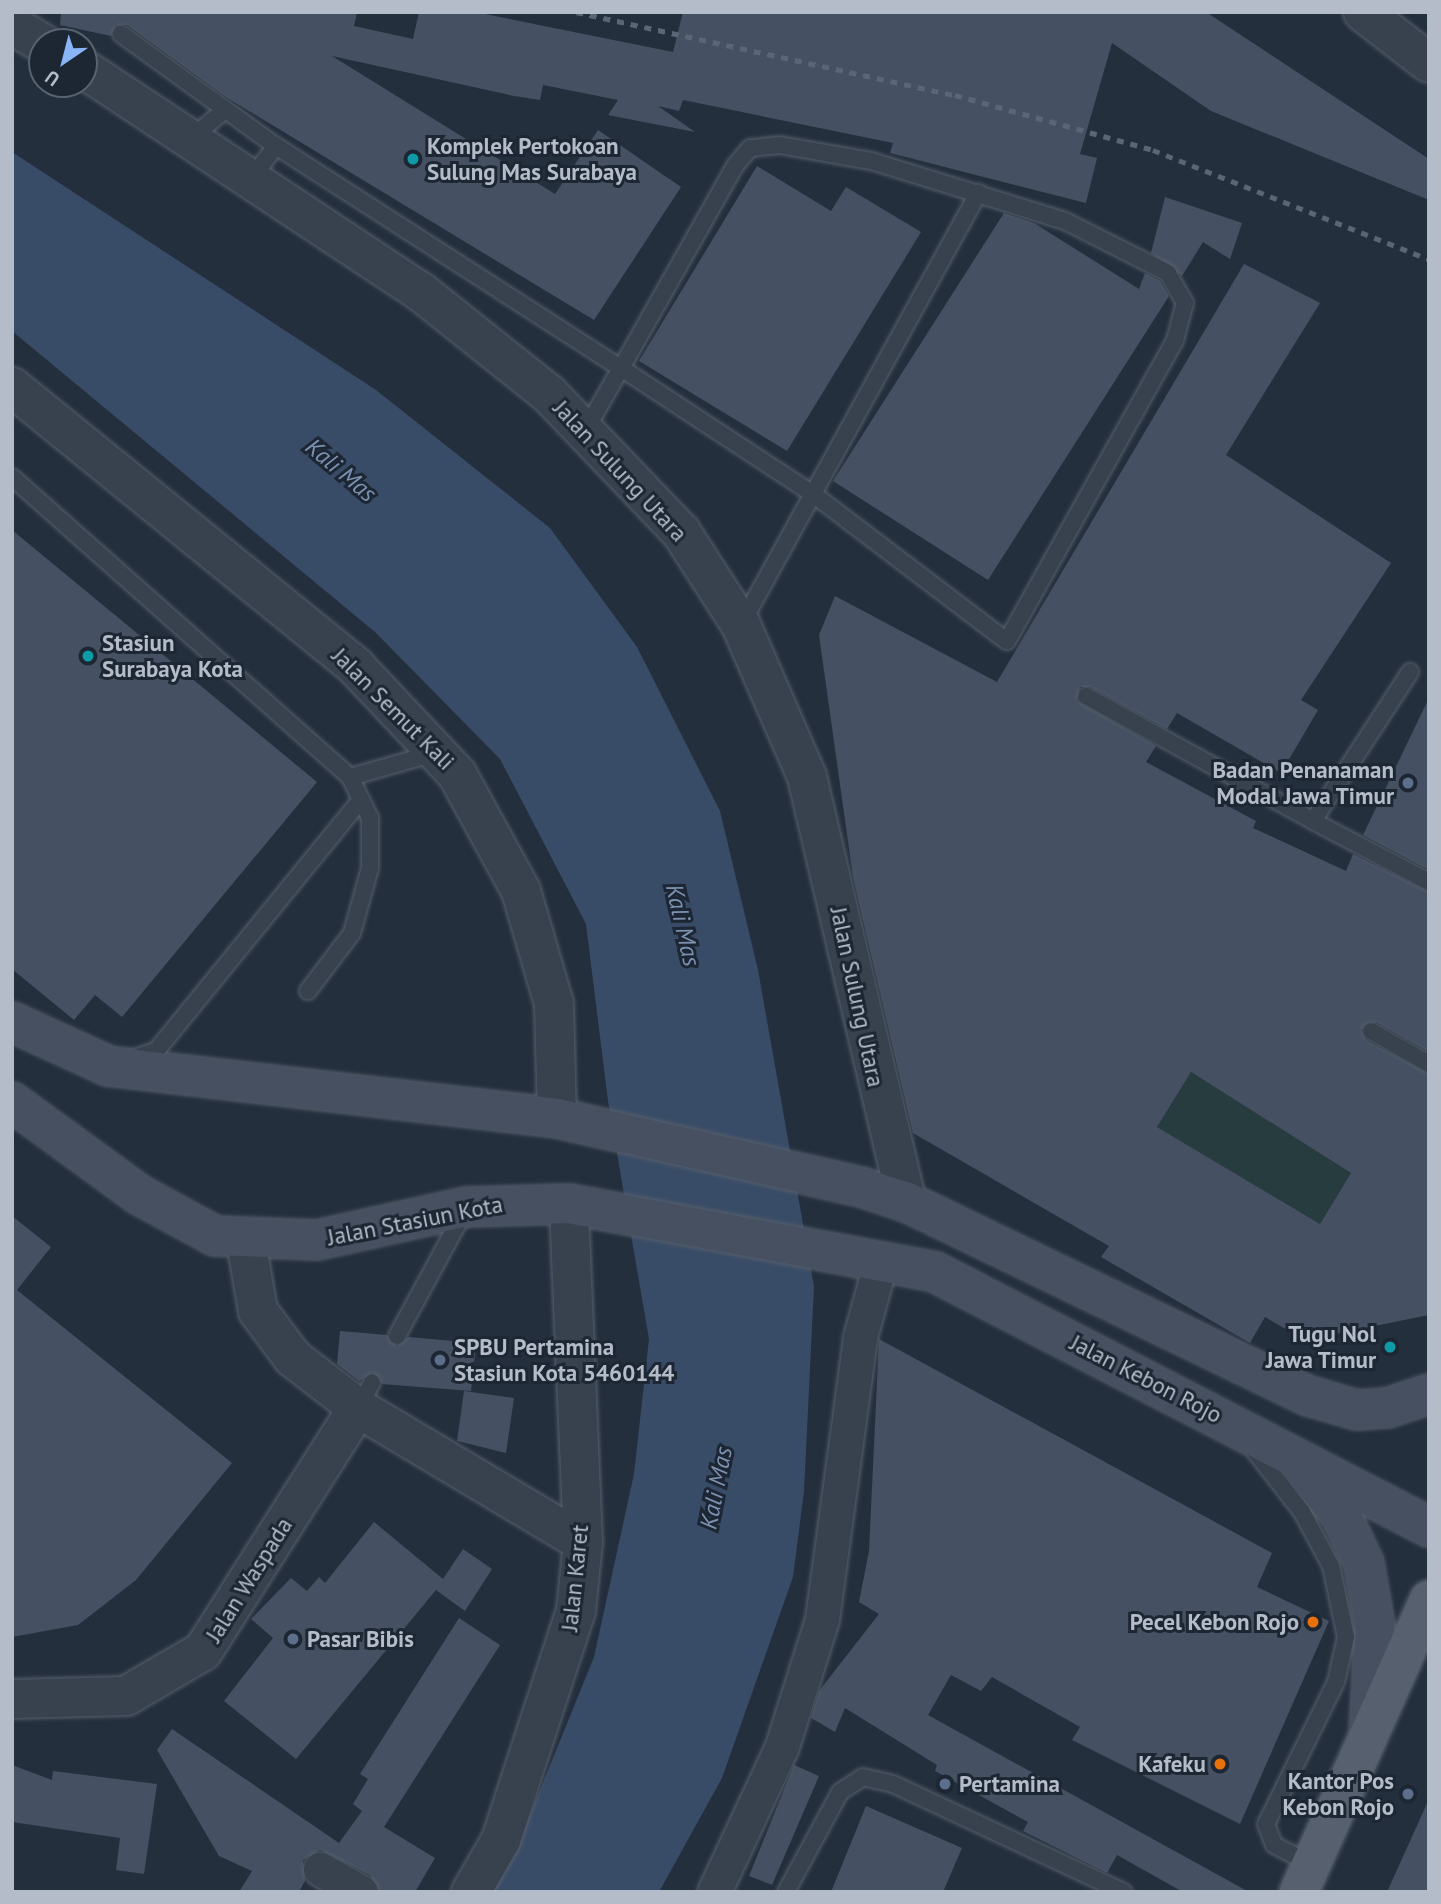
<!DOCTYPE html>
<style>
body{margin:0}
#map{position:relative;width:1441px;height:1904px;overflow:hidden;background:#242f3e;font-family:"PT Sans",sans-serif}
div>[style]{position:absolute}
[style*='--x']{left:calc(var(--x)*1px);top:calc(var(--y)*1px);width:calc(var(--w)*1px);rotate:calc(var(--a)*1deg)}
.green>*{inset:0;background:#263c3f}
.water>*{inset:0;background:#394c67}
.building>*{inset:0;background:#455162}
.roads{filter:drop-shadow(0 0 2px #565f6c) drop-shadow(0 0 2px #565f6c)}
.service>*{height:16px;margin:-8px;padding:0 8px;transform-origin:8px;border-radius:8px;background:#38414e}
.minor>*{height:33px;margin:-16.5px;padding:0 16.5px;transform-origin:16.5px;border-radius:16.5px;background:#38414e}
.tertiary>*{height:38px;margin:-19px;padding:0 19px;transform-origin:19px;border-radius:19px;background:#38414e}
.secondary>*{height:38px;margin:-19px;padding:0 19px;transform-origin:19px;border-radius:19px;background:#465061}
.primary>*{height:38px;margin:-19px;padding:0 19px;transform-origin:19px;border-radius:19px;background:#56606e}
.rail>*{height:5px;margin-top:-2.5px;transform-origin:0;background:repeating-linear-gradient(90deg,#5a6575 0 7px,transparent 0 14px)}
.dots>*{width:19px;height:19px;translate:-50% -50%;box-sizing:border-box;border:4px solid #1d2633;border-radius:50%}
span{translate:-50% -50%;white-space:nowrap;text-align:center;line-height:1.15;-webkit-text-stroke:6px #1d2633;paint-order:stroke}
.poi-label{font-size:23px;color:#b4bcc9;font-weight:700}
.left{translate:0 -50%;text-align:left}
.right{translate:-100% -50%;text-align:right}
.street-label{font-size:23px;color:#b4bcc9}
.water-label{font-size:24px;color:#7c92b1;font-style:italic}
.frame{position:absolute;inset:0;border:14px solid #b4bcc9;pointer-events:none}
.north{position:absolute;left:28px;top:28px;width:70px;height:70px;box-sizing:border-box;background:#1d2633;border:2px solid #59626f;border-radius:50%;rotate:215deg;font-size:19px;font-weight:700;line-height:28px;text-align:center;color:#b4bcc9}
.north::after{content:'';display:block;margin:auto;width:24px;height:32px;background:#8ab4f8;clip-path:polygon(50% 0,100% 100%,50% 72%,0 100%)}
</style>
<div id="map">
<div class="green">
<div style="clip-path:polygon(1191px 1072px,1351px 1173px,1320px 1224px,1157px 1127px)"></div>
</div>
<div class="water">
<div style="clip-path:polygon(12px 152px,376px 390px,550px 528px,637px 647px,720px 811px,758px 970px,814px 1286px,804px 1491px,793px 1577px,722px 1778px,659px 1892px,490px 1892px,527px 1822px,594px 1657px,634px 1474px,649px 1339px,608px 1101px,586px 924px,500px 759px,375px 632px,12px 331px)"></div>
</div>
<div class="building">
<div style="clip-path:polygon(61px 12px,357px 12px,354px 26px,413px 39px,419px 12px,475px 12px,673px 52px,683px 12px,1206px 12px,1429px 159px,1429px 200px,1211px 111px,1112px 43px,1080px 154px,1097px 158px,1086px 203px,890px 153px,893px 143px,683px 100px,679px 111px,658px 106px,695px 132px,608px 115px,618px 100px,543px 85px,540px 100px,514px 96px,332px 56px,555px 194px,598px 130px,681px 187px,594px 320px,226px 97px,127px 25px,116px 25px,111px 36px,60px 25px)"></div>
<div style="clip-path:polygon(757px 166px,831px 211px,846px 187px,921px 232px,787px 451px,639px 361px)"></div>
<div style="clip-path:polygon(1165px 197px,1242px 223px,1230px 259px,1203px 242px,1182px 276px,1151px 253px)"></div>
<div style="clip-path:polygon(1004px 213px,1034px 223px,1139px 289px,1145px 273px,1160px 281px,1169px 296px,988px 580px,833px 481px)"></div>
<div style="clip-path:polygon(evenodd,1244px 264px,1320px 303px,1226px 455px,1391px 563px,1301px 700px,1318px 710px,1281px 773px,1177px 713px,1167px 729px,1090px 687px,1080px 687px,1077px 701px,1156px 746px,1146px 762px,1256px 821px,1253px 828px,1346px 871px,1353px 854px,1429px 892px,1429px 1052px,1376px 1022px,1361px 1030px,1366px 1040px,1429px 1074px,1429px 1315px,1305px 1340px,1265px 1317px,1250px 1343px,1101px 1257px,1109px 1246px,913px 1133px,853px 877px,819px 635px,835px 596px,997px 682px,1244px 264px,1191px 1072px,1351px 1173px,1320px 1224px,1157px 1127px,1191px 1072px)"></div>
<div style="clip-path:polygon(12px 530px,317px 782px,122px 1017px,95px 995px,74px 1020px,12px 969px)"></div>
<div style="clip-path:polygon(1429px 698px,1429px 870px,1363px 835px)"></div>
<div style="clip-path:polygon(12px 1216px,51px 1247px,17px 1290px,232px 1463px,136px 1580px,78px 1625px,12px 1637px)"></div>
<div style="clip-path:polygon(340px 1331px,387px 1335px,397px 1346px,408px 1337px,476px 1343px,471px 1391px,382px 1384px,373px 1373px,359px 1381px,337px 1364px)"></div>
<div style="clip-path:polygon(879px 1339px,1272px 1553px,1257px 1587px,1329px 1621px,1240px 1824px,1072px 1740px,1080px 1727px,992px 1677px,981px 1691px,951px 1675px,928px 1715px,1249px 1892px,1183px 1892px,1117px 1855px,1107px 1873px,1023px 1831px,1028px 1822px,935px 1771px,937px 1765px,845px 1708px,835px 1732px,811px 1718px,819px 1691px,879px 1614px,859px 1602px,869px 1551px)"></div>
<div style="clip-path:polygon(464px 1391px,514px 1398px,506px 1453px,457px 1441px)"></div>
<div style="clip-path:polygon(374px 1522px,443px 1579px,463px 1549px,492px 1569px,465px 1611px,436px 1590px,296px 1759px,224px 1701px,273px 1638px,251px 1619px,291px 1578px,307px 1591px,319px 1577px,325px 1583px)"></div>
<div style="clip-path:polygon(459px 1618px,500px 1645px,384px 1827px,435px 1858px,415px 1892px,380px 1892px,370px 1875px,320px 1850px,303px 1860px,305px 1881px,299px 1892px,239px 1892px,252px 1871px,219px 1856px,157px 1750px,172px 1729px,339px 1843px,362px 1811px,353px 1804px,368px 1779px,360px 1774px)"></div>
<div style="clip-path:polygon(12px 1765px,52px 1780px,53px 1771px,157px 1784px,144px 1874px,116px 1870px,120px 1838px,12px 1822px)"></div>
<div style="clip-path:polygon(794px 1765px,819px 1776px,772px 1885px,749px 1876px)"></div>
<div style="clip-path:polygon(1429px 1799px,1429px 1892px,1387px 1892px)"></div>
<div style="clip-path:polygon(866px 1806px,962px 1848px,943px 1892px,831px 1892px)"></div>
</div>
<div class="roads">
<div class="service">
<div style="--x:121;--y:34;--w:191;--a:35.9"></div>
<div style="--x:276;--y:146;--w:410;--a:32.8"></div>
<div style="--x:621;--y:368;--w:230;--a:33.3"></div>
<div style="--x:813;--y:494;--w:243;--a:37.2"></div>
<div style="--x:1007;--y:641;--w:345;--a:-60.8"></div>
<div style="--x:1175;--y:340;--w:38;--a:-75"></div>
<div style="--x:1185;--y:303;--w:34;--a:-120"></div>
<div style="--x:1168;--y:273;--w:115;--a:-153.2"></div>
<div style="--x:1065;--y:221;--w:203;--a:-162.8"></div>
<div style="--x:871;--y:161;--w:92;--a:-170"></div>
<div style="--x:780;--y:145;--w:30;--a:174"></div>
<div style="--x:750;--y:148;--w:23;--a:130"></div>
<div style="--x:735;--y:166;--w:232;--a:119.4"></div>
<div style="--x:621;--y:368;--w:70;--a:119.8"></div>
<div style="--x:191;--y:138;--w:44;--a:-39.5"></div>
<div style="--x:251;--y:179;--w:41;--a:-52.9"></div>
<div style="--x:12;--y:477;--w:452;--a:41.6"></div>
<div style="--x:350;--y:777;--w:46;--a:64"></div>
<div style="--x:370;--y:818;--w:50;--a:90"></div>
<div style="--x:370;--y:868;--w:67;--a:105.5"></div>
<div style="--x:352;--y:933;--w:73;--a:127.2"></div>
<div style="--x:742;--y:623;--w:491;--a:-61.2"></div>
<div style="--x:1086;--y:696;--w:259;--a:28.8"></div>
<div style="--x:1313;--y:821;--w:178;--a:-56.9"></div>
<div style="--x:350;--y:777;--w:88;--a:-15.8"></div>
<div style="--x:1313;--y:821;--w:131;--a:27.7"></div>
<div style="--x:1371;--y:1031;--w:67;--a:29.6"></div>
<div style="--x:134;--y:1058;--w:23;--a:-18"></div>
<div style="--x:156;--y:1051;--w:324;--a:-50.8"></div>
<div style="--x:397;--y:1336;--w:141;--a:-61.6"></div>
<div style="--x:358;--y:1408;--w:29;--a:-61"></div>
<div style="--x:1253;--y:1449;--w:80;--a:52.1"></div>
<div style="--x:1302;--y:1512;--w:61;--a:61.8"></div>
<div style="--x:1331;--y:1566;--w:73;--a:78.1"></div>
<div style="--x:1346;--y:1637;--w:46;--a:102.5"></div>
<div style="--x:1336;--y:1682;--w:158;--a:116.2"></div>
<div style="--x:1266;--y:1824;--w:22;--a:69"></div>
<div style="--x:1274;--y:1845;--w:42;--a:27.2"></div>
<div style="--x:786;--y:1892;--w:114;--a:-61.6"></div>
<div style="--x:840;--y:1792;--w:27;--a:-33"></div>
<div style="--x:863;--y:1777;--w:31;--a:13"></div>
<div style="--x:893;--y:1784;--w:255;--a:25.1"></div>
</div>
<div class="minor">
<div style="--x:320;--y:1869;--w:47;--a:29.3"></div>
<div style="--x:714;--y:1892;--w:161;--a:-65"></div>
<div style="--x:782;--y:1746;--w:133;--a:-72.5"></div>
<div style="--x:822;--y:1619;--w:285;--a:-82.3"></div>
<div style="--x:860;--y:1337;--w:80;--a:-74.7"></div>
</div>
<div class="tertiary">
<div style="--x:1363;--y:12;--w:83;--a:37.7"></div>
<div style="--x:12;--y:25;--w:35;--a:31"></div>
<div style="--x:84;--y:69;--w:404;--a:33.5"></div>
<div style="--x:421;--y:292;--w:164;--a:38.6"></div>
<div style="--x:549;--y:394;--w:191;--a:46.3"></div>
<div style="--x:681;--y:532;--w:111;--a:57.2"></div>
<div style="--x:741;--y:625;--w:166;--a:66.5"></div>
<div style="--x:807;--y:777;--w:437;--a:76.8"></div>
<div style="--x:12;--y:387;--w:444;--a:39.1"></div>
<div style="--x:356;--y:667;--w:147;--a:46.7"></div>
<div style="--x:457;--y:774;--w:133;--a:61.3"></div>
<div style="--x:521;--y:891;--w:118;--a:73.7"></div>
<div style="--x:554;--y:1004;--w:114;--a:88.5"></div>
<div style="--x:246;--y:1241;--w:71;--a:80.3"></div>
<div style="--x:258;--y:1311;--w:59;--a:53.3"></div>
<div style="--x:293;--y:1358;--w:82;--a:37.6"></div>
<div style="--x:358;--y:1408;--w:262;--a:30.8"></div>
<div style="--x:12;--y:1699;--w:114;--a:-1.5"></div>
<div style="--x:126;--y:1696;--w:89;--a:-30.3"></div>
<div style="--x:203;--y:1651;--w:288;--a:-57.5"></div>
<div style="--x:471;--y:1892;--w:60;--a:-60"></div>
<div style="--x:501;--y:1840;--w:241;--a:-71.9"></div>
<div style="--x:576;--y:1611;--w:69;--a:-84.2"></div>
<div style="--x:583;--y:1542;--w:338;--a:-92.4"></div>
</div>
<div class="secondary">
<div style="--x:12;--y:1022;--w:106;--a:24.6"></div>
<div style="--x:108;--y:1066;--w:452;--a:6.6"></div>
<div style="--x:557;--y:1118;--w:315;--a:12.8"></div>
<div style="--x:864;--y:1188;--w:45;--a:18"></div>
<div style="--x:907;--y:1202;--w:446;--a:25.8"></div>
<div style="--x:1309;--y:1396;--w:50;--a:16.3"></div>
<div style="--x:1357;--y:1410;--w:30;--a:-4"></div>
<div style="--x:1387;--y:1408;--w:44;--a:-18.4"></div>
<div style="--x:12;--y:1102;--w:156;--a:36.1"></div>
<div style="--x:138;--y:1194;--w:88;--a:28.6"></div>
<div style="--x:215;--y:1236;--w:102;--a:2.2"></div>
<div style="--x:317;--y:1240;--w:154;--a:-12.4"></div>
<div style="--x:467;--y:1207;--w:102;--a:-1.7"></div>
<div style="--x:569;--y:1204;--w:372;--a:10.5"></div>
<div style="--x:935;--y:1272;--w:556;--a:27.3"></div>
<div style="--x:1301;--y:1467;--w:62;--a:50.2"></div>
<div style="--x:1341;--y:1515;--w:53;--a:64.4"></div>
<div style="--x:1364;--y:1563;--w:64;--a:80.1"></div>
<div style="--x:1375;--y:1626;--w:106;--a:93.2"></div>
</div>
<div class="primary">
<div style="--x:1299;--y:1892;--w:320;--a:-66"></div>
</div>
</div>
<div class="rail">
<div style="--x:576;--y:12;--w:388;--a:12.4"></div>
<div style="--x:955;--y:95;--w:205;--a:15.5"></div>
<div style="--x:1153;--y:150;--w:297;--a:21.6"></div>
</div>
<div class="dots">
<div style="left:413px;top:159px;background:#0f9aa8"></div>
<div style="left:88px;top:656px;background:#0f9aa8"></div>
<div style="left:1408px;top:783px;background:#5c6f8a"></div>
<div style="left:1390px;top:1347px;background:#0f9aa8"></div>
<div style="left:440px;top:1360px;background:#5c6f8a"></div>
<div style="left:1313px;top:1622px;background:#e8710a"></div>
<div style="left:293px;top:1639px;background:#5c6f8a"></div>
<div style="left:1220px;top:1764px;background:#e8710a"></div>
<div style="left:945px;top:1784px;background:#5c6f8a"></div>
<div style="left:1408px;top:1794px;background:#5c6f8a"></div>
</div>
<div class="poi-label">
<span class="left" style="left:427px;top:159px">Komplek Pertokoan<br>Sulung Mas Surabaya</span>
<span class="left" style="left:102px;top:656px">Stasiun<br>Surabaya Kota</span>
<span class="right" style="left:1394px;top:783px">Badan Penanaman<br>Modal Jawa Timur</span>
<span class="right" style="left:1376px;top:1347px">Tugu Nol<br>Jawa Timur</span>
<span class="left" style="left:454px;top:1360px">SPBU Pertamina<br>Stasiun Kota 5460144</span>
<span class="right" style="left:1299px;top:1622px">Pecel Kebon Rojo</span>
<span class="left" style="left:307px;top:1639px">Pasar Bibis</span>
<span class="right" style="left:1206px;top:1764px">Kafeku</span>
<span class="right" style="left:1394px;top:1794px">Kantor Pos<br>Kebon Rojo</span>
<span class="left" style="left:959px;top:1784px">Pertamina</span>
</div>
<div class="street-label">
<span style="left:620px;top:471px;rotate:47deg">Jalan Sulung Utara</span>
<span style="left:393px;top:709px;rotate:45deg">Jalan Semut Kali</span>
<span style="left:857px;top:997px;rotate:78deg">Jalan Sulung Utara</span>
<span style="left:415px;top:1221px;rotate:-11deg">Jalan Stasiun Kota</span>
<span style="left:1146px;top:1379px;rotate:27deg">Jalan Kebon Rojo</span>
<span style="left:575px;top:1578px;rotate:-84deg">Jalan Karet</span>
<span style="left:249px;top:1580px;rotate:-58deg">Jalan Waspada</span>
</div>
<div class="water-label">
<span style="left:341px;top:470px;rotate:40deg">Kali Mas</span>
<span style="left:683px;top:925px;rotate:77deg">Kali Mas</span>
<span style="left:716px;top:1488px;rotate:-79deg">Kali Mas</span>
</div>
<div class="frame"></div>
<div class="north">U</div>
</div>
